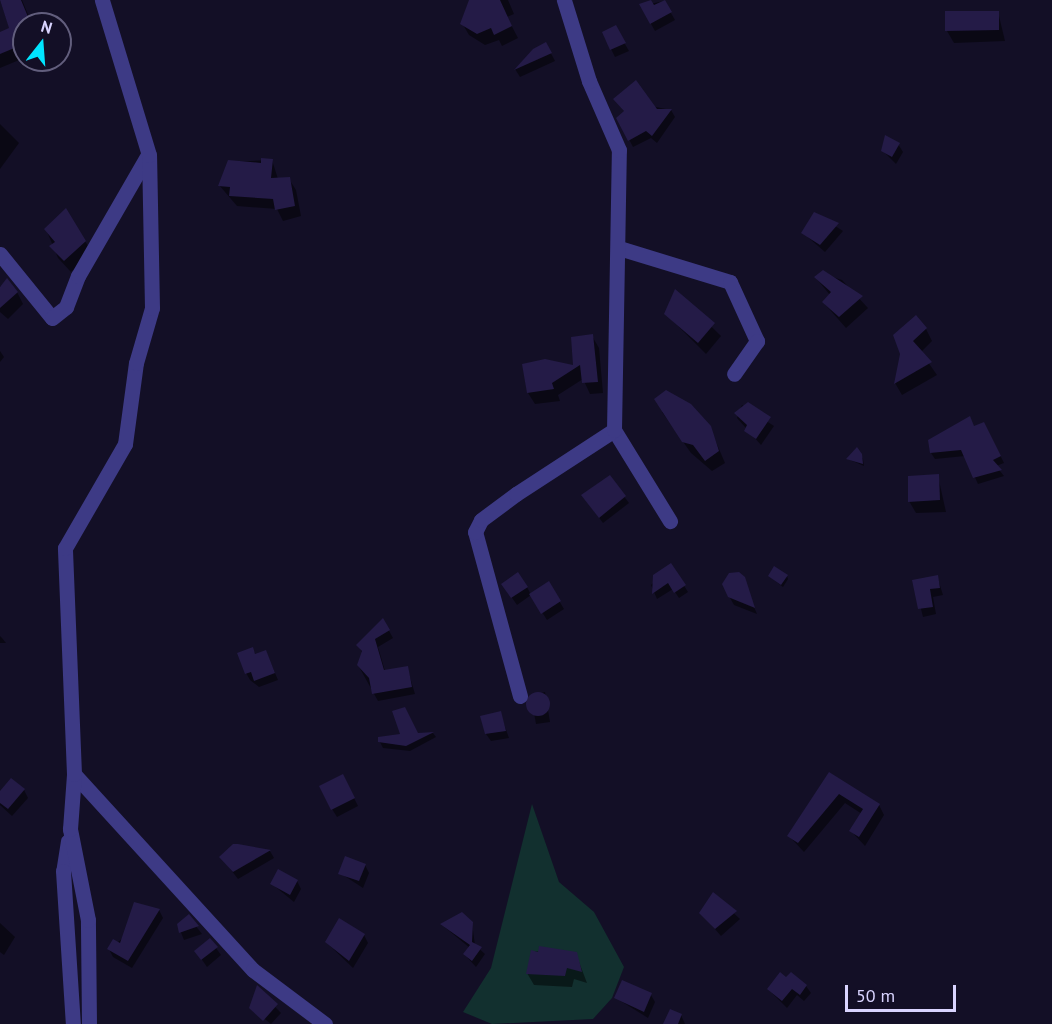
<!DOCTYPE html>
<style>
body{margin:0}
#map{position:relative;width:1052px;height:1024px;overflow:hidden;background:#130f26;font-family:"PT Sans",sans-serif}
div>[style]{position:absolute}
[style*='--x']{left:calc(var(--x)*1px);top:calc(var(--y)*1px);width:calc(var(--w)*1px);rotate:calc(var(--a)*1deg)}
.green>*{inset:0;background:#12302f}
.shadow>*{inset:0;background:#0007}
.building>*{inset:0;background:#241b47}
.round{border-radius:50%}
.minor>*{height:15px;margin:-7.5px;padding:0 7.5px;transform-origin:7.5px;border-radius:7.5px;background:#3d3a85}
span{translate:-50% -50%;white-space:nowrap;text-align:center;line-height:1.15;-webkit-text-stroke:6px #130f26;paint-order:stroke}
.north{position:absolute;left:12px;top:12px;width:60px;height:60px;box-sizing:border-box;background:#130f26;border:2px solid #625e7d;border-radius:50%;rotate:17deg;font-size:16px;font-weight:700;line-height:24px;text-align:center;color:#d9d4ff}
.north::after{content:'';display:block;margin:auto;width:21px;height:27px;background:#00e5ff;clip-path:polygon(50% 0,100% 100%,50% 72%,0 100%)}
.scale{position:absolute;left:845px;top:985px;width:111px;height:27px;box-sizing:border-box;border:3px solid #d9d4ff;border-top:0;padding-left:8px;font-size:18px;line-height:21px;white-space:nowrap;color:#d9d4ff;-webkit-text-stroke:4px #130f26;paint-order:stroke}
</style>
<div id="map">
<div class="green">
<div style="clip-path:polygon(532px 804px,559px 882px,594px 912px,624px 967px,612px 998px,593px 1019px,492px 1024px,463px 1012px,491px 968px)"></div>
</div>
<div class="shadow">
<div style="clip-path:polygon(0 0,22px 0,32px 24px,24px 24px,24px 58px,0 68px,0 33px,10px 29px)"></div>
<div style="clip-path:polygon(471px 0,508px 0,514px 14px,507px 17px,518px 38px,502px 46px,499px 40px,485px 45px,469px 35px,462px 23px)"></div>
<div style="clip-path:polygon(664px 1px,675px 20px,655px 31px,641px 6px)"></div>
<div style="clip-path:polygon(998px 12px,1005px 41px,954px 43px,947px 31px,947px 13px)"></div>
<div style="clip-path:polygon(615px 27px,629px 51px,615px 57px,611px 49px)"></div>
<div style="clip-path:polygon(546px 44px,555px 61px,520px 77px,515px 69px)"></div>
<div style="clip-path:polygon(615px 99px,671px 110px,675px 117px,657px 143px,651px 138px,633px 147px,618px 118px,625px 112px)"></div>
<div style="clip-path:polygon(0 124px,19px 143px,0 169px)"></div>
<div style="clip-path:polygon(898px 144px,903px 152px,896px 164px,883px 151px)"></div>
<div style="clip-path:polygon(272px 160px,278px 179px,289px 179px,296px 190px,301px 216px,283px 221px,277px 209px,237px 206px,219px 185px,229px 162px)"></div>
<div style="clip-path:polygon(815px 213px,843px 231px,825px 252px,803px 233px)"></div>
<div style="clip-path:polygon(46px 229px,85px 241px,92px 253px,71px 272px,58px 258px)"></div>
<div style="clip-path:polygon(820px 273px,842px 280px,868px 308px,846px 328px,823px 302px,830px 295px,816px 278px)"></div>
<div style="clip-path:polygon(0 286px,17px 292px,23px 304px,8px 319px,0 312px)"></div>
<div style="clip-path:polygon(675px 291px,721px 336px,706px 354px,666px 314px)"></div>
<div style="clip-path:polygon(926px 329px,932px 341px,921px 352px,937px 375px,902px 395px,895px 383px,902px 354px,895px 335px)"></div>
<div style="clip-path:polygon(592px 336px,599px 348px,603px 393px,590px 394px,583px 379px,558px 395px,560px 401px,535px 404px,528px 393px,575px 367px)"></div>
<div style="clip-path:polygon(0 351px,4px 357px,0 362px)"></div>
<div style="clip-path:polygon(742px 405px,774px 426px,761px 445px,737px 418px)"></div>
<div style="clip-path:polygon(662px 412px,710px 428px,725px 463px,712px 471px,691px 453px)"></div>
<div style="clip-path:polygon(974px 428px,987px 429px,1004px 463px,996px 466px,1004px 476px,978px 484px,965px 456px,935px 459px,931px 453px)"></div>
<div style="clip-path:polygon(857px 449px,863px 459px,864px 466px,848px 459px)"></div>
<div style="clip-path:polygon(938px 476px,946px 512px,916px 513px,909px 501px)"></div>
<div style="clip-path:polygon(610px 478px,629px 503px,603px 523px,583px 496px)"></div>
<div style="clip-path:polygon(671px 565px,688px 592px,679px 598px,673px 589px,657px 599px,651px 585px)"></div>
<div style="clip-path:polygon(769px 576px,787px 576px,788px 579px,783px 587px)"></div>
<div style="clip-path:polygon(937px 576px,943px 595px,933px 597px,936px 614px,923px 617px,914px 581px)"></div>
<div style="clip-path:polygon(743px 581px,757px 614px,734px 605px,729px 596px)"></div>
<div style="clip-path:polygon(549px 584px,564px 609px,547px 620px,531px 595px,517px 605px,508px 592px,527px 587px,531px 595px)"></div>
<div style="clip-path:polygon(383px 620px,393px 638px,378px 647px,385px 671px,407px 667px,415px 694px,378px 701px,358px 665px,363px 654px,358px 645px)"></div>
<div style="clip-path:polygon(0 636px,2px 638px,6px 643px,0 643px)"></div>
<div style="clip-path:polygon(252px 649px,256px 655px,266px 652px,278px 680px,259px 687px,250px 680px,246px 673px)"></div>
<div style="clip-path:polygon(545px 692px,550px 722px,536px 724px,531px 696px)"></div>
<div style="clip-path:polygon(500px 713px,509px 738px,491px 741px,486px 734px)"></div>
<div style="clip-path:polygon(433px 733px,436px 737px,410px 751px,383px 748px,380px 742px)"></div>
<div style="clip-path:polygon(830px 774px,879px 805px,884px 815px,865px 846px,851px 831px,862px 814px,845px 803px,804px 852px,789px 836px)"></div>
<div style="clip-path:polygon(347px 784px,358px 806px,337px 817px,332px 809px)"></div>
<div style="clip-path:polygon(24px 790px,28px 798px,12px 816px,0 805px,0 794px)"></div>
<div style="clip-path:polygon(233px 846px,270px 851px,274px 858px,238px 879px,221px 857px)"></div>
<div style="clip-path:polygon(365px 865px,369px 873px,363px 888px,340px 873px)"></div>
<div style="clip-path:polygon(297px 881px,301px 889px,294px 902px,272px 884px)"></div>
<div style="clip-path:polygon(713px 894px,740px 919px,721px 936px,701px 913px)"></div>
<div style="clip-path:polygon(159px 910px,163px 918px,132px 968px,113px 957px,109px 949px)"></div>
<div style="clip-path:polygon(188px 916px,202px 934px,184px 940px,178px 925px)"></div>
<div style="clip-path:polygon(0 923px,15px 937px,4px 955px,0 952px)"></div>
<div style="clip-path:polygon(472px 923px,475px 945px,485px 954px,476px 967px,465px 955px,470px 948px,442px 925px)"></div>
<div style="clip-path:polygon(364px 935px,368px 943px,353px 968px,326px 942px)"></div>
<div style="clip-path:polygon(216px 948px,221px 955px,207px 967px,196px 951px)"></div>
<div style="clip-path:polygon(532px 951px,576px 954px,587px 983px,574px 979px,572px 987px,534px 985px,527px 973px)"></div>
<div style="clip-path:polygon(787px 980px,806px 986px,811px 993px,804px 1001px,797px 995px,787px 1008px,768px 989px)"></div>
<div style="clip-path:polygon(257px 988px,281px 1013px,271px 1024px,251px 1008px)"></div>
<div style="clip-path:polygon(651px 995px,655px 1002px,648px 1018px,616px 998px)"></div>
<div style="clip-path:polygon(681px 1015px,685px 1024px,664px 1024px)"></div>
</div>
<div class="building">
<div style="clip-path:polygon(0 0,21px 0,31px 24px,24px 24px,24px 44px,0 54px,0 32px,9px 28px)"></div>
<div style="clip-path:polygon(469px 0,500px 0,512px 26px,494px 35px,491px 28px,477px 34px,460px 24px)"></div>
<div style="clip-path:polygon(651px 0,654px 5px,665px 0,672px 12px,650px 24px,639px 4px)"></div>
<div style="clip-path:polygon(945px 11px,999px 11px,999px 30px,945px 31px)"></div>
<div style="clip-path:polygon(616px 25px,626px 43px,610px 50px,602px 32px)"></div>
<div style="clip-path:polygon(546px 42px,552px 53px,514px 70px,533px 49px)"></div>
<div style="clip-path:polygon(636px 80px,657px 109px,672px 109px,652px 136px,646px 131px,628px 141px,616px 118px,624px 111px,613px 99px)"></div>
<div style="clip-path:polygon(885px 135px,900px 143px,892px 157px,881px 151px)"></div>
<div style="clip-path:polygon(261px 158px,273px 159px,271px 178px,290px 177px,295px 206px,275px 210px,273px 199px,229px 196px,230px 187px,218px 186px,228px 160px,261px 163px)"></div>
<div style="clip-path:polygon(66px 208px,86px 241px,64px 261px,49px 246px,55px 242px,44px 229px)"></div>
<div style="clip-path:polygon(814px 212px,839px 223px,820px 245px,801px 233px)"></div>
<div style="clip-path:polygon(823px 270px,863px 296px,839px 317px,822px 302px,831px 292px,814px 277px)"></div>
<div style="clip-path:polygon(7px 278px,18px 292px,0 308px,0 287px)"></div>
<div style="clip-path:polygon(675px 289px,715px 323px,698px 343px,664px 314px)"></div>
<div style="clip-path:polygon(916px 315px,927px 328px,913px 341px,932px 362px,894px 384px,900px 354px,893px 335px)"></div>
<div style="clip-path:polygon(593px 334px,598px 382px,582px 383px,580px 365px,552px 383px,554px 389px,527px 393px,522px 364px,545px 359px,573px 365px,571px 337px)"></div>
<div style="clip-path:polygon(666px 390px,691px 404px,711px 426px,719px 451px,705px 461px,693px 445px,682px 442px,654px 399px)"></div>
<div style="clip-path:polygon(748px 402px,771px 417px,756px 439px,744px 431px,747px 425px,734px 413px)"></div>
<div style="clip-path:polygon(970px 416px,974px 426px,984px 422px,1001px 456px,993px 460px,1002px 470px,973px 478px,961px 450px,930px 453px,928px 440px)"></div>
<div style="clip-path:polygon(857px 447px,862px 454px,863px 464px,846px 459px)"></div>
<div style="clip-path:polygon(939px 474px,940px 500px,908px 502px,908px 476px)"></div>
<div style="clip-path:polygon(610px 475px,626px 496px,599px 518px,581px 495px)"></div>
<div style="clip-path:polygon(671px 563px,686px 585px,674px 593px,668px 583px,652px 594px,653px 575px)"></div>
<div style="clip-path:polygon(774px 566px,788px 575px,781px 585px,768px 576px)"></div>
<div style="clip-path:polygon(518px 572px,528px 587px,511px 598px,501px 584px)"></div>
<div style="clip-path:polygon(739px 572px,745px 577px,755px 608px,728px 597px,722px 584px,729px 573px)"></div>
<div style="clip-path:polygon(938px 575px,940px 588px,930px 589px,933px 607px,918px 609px,912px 580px)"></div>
<div style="clip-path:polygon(549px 581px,561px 601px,541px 614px,529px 594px)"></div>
<div style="clip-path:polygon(383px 618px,390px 630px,375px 639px,384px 670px,408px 666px,412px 687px,372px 694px,369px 678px,357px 665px,362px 651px,356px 645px)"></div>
<div style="clip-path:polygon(253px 647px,255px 654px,266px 650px,275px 673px,254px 681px,251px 672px,245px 674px,237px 653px)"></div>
<div class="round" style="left:526px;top:692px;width:24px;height:24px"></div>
<div style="clip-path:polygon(405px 707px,418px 733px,434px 732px,406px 746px,378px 742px,378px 737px,400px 734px,392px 711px)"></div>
<div style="clip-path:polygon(501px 711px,506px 731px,485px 734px,480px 716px)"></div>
<div style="clip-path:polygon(829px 772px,880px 804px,859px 837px,849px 831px,863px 809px,839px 794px,798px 843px,787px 836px)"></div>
<div style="clip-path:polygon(343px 774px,355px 798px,331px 810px,319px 786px)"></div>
<div style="clip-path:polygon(11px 778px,25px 789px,8px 809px,0 803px,0 791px)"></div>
<div style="clip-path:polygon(233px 844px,238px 844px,271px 850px,233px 872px,219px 857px)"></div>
<div style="clip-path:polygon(345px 856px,366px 864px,359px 881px,338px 874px)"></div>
<div style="clip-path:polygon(278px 869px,298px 880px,290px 895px,270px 884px)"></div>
<div style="clip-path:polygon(713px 892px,737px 911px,715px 929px,699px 913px)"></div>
<div style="clip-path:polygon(134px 902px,160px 909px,128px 961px,107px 949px,113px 939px,120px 943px)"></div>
<div style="clip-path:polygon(462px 912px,473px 922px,472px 942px,482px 947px,472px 961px,463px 954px,470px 945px,440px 924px)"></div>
<div style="clip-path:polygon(189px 914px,199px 926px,179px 933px,177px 924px)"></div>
<div style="clip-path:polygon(339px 918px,365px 934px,349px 961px,325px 942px)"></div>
<div style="clip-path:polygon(210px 938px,218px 947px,201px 960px,194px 951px)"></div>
<div style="clip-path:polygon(539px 946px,577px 952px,582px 972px,567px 968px,565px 976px,526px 974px,531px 950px,538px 952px)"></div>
<div style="clip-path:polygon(780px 972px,786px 977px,791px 972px,807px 985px,800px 995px,792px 989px,782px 1001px,767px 989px)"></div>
<div style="clip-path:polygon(622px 980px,652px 993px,644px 1012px,614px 998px)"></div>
<div style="clip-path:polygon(257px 985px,278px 1004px,263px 1021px,249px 1008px)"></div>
<div style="clip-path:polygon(670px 1009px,682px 1014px,678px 1024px,663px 1024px)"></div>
</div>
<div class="minor">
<div style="--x:619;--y:248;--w:116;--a:17"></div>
<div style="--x:730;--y:282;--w:65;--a:65.4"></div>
<div style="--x:757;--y:341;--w:40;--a:124.9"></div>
<div style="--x:0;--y:254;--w:82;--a:50.9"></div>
<div style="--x:52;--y:318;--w:18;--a:-38"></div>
<div style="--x:66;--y:307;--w:33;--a:-69"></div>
<div style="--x:78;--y:276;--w:140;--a:-60"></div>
<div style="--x:614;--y:430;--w:107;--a:58.4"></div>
<div style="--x:520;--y:696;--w:170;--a:-105.3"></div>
<div style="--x:475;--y:532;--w:13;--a:-63"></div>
<div style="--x:481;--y:520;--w:44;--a:-36.6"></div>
<div style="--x:516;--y:494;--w:117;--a:-33.1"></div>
<div style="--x:614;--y:430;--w:280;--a:-89"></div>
<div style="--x:619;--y:150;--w:75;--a:-113.5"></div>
<div style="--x:589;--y:81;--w:85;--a:-107.2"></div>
<div style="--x:74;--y:774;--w:265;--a:47.6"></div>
<div style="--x:253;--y:970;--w:90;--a:36.9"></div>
<div style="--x:68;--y:841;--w:30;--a:99"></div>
<div style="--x:63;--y:871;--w:153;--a:86.3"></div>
<div style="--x:89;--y:1024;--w:104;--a:-90.6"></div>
<div style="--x:88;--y:920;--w:93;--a:-101.2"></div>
<div style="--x:70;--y:829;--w:55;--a:-85.8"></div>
<div style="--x:74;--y:774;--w:226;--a:-92.3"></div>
<div style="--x:65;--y:548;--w:120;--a:-60"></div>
<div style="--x:125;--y:444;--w:82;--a:-82.3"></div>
<div style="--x:136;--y:363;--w:57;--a:-73.8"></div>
<div style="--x:152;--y:308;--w:153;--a:-91.1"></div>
<div style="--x:149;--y:155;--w:162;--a:-106.9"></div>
</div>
<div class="north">N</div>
<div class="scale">50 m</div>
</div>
